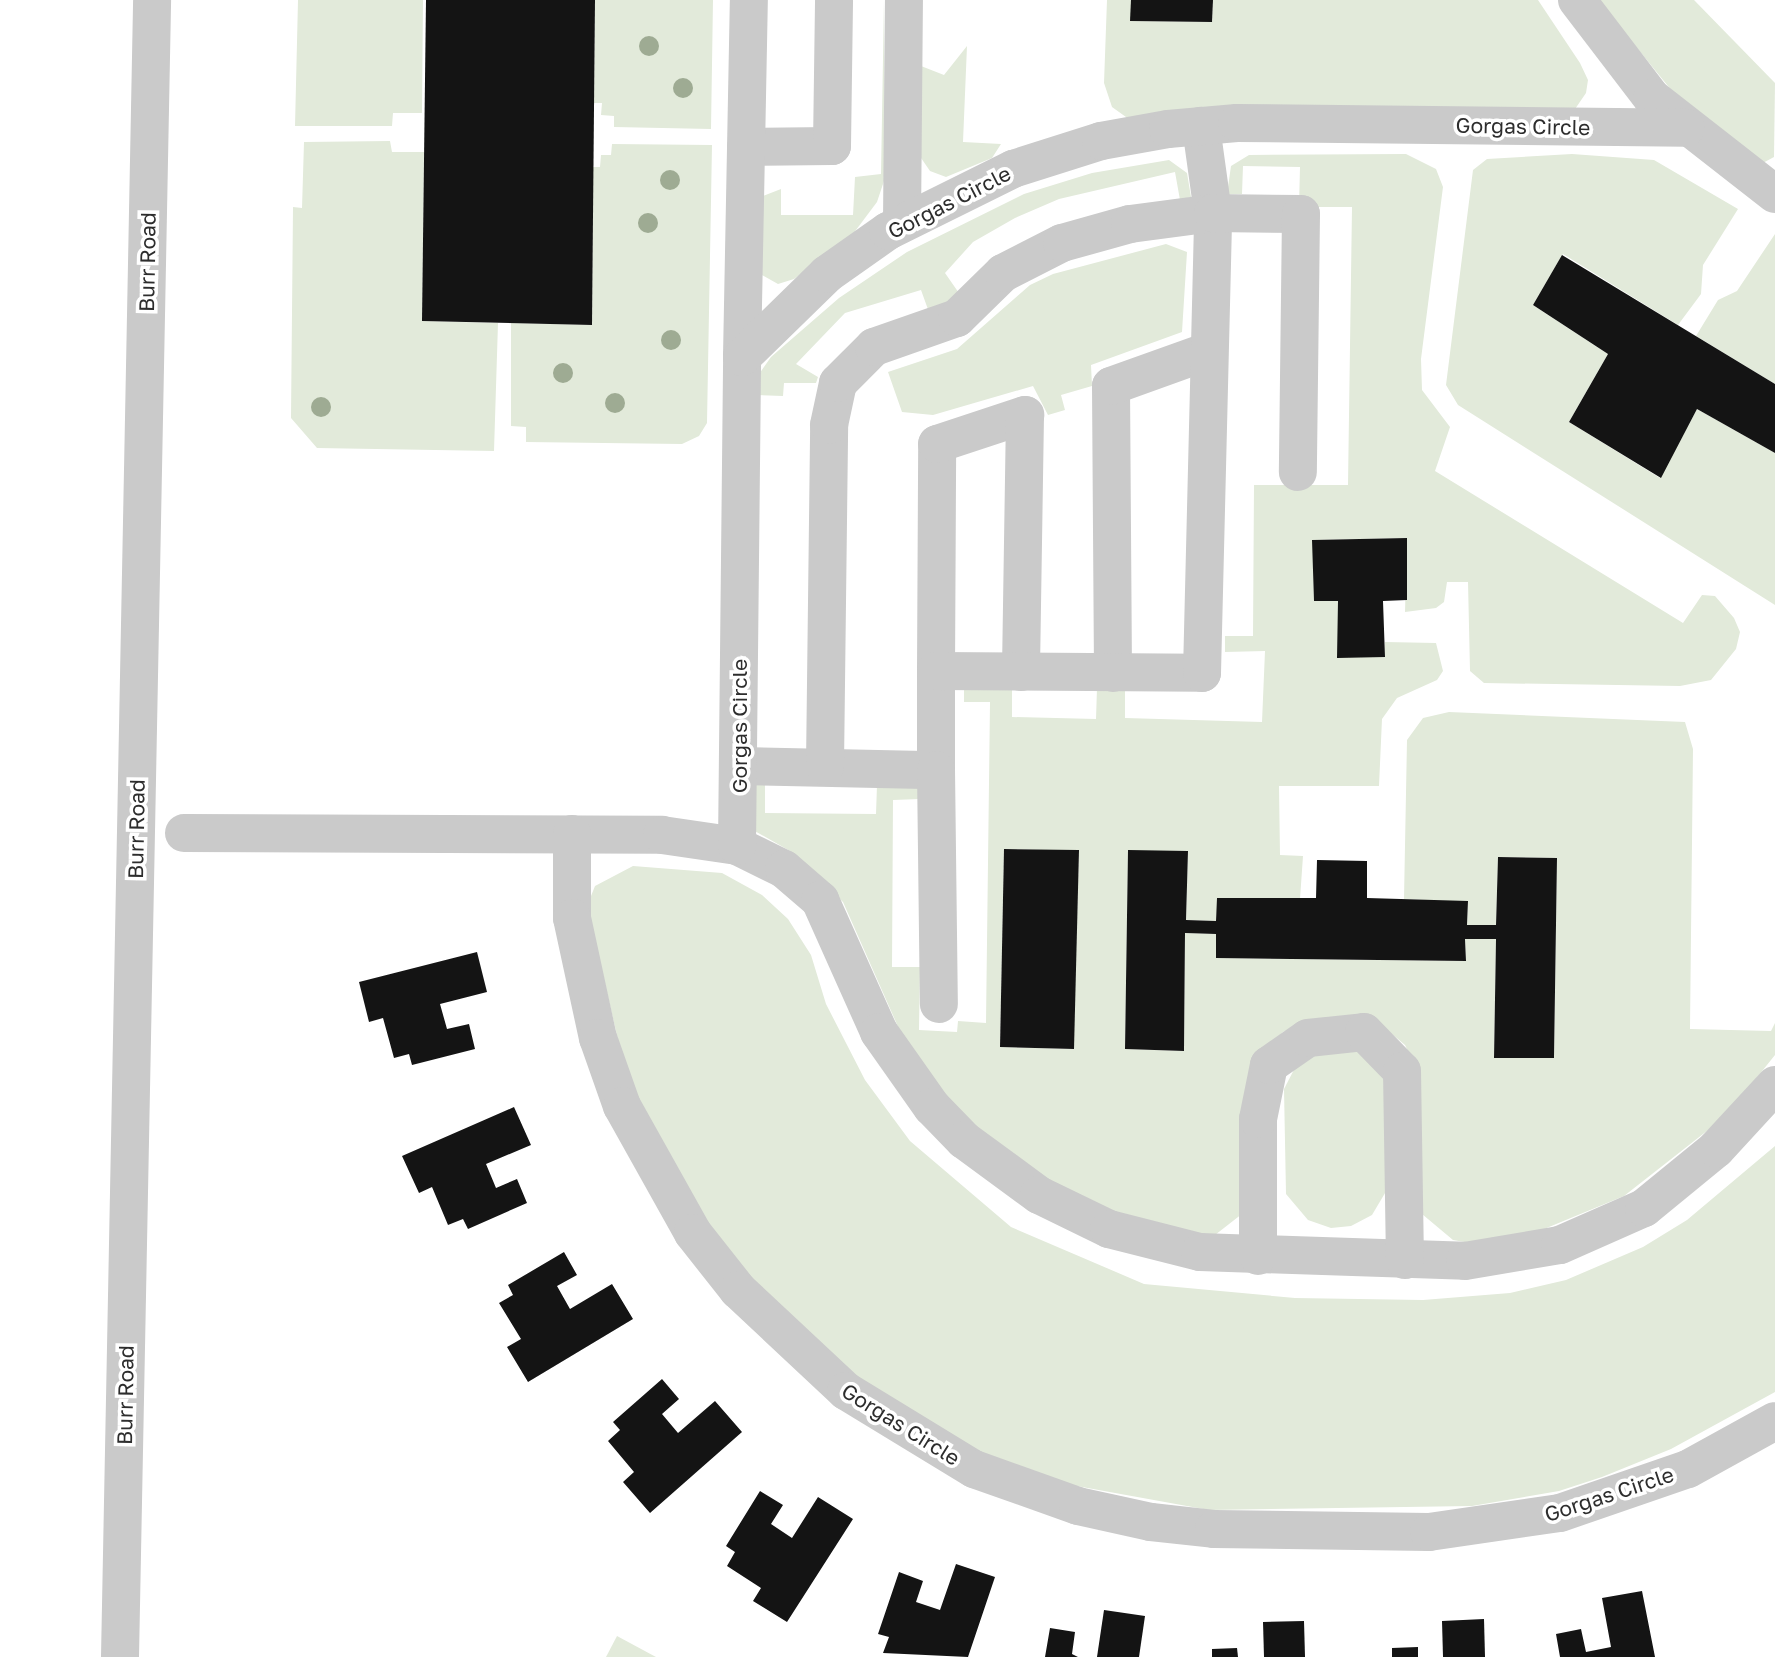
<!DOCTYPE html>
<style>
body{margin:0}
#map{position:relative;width:1775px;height:1657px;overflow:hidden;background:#fff;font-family:"Golos Text",sans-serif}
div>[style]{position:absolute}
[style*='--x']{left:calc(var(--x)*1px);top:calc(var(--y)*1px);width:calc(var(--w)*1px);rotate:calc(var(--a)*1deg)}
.green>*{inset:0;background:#e2eada}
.building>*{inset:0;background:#141414}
.minor>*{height:38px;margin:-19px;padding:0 19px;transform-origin:19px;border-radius:19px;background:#cacaca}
.trees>*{width:20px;height:20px;margin:-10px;border-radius:50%;background:#9eab93}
span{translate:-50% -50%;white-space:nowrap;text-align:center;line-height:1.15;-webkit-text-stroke:7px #fff;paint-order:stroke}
.street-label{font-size:21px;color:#2d2d2d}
</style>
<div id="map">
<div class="green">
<div style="clip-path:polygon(298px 0,423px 0,422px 113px,393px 113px,392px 126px,295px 126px)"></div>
<div style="clip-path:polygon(595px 0,713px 0,711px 129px,614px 127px,614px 116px,601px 115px,602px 103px,594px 103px)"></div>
<div style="clip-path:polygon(884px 0,885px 178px,877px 202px,853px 234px,794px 279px,778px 284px,762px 275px,763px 196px,781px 189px,781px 215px,853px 215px,855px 177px,881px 174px)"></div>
<div style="clip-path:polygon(1107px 0,1131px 0,1131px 21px,1212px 22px,1213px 0,1538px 0,1580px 63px,1588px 80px,1586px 93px,1573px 112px,1126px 117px,1112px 107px,1104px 83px)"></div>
<div style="clip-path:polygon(1598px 0,1694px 0,1775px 83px,1774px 157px,1761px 164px,1672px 91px)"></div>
<div style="clip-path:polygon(967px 46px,963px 142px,1001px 144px,992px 158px,946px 177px,930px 171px,919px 155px,921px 66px,944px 75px)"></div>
<div style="clip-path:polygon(390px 141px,392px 152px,424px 152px,422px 321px,498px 323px,494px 451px,317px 448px,291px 418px,293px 207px,302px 208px,304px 142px)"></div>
<div style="clip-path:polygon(612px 144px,712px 145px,707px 423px,699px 436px,682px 444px,526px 442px,526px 427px,511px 426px,511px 323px,592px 325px,593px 167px,600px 167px,601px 155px,611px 155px)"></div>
<div style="clip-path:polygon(evenodd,1406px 154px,1436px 169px,1443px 187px,1421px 359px,1422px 390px,1450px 427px,1435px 471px,1683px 623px,1702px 595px,1715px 596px,1734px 618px,1740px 632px,1736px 649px,1711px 680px,1680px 686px,1484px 683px,1470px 671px,1468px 582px,1447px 582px,1444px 602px,1436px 608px,1405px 612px,1407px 538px,1313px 540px,1314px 601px,1338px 601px,1385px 657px,1385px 642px,1436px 643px,1443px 671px,1437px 680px,1397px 698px,1382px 719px,1379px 786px,1279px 786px,1280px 855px,1303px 856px,1300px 899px,1218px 898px,1216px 921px,1186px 920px,1188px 851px,1128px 851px,1125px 1049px,1184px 1051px,1185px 933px,1216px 934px,1216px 958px,1466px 961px,1465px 939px,1496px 939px,1494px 1057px,1554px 1058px,1557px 858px,1498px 857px,1496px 925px,1467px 925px,1468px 902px,1404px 899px,1407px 740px,1423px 718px,1449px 712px,1685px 722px,1693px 749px,1690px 1029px,1771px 1031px,1775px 1023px,1775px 1055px,1726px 1116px,1624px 1196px,1532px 1234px,1470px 1243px,1453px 1240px,1422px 1214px,1419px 1074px,1405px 1045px,1392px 1034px,1313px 1020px,1283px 1032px,1266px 1053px,1247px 1210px,1215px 1235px,1193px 1238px,1078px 1204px,967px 1123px,903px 1038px,843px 902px,790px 851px,753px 830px,749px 785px,765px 785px,765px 813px,876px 814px,877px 785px,920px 786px,920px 799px,893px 800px,892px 967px,920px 967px,919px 1030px,957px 1032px,958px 1021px,986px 1023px,990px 702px,964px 702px,964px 689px,1012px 689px,1012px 717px,1096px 719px,1097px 688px,1125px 690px,1125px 718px,1262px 722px,1265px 651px,1225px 652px,1225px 636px,1253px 636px,1254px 485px,1348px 485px,1352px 207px,1299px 207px,1300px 167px,1243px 166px,1242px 194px,1227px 194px,1231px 166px,1249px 155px,1406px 154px,1004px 849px,1079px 851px,1073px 1049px,1000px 1047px,1004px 849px)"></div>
<div style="clip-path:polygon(1572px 154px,1654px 160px,1738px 209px,1703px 265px,1701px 294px,1678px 325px,1563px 254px,1533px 305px,1608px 354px,1569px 422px,1660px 478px,1697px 409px,1775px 453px,1775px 605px,1458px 405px,1446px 385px,1473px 170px,1487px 159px)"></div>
<div style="clip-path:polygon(1169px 160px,1187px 173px,1191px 197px,1180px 200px,1175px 172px,1059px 199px,1015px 218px,973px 242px,945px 273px,961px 296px,930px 315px,921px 290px,845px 313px,796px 364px,818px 377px,816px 383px,784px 383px,783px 396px,755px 395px,759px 374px,771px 357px,839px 298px,907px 252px,1024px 194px,1092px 173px)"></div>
<div style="clip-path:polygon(1775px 234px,1775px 384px,1696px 336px,1718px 300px,1737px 291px)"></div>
<div style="clip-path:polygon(1166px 244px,1187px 252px,1182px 332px,1091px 365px,1092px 386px,1061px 395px,1065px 410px,1048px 415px,1033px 386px,933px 415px,902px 412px,888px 372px,957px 349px,1030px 285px,1053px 274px)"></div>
<div style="clip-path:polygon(633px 866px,722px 873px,762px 895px,788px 919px,811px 955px,826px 1004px,865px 1080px,910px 1141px,1011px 1227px,1144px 1284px,1295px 1298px,1423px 1300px,1510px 1293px,1566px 1280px,1643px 1247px,1687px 1220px,1775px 1146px,1775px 1392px,1671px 1449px,1602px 1477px,1559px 1491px,1472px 1506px,1209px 1510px,1049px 1481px,981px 1456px,821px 1354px,711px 1233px,631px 1096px,587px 906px,595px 886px)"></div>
<div style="clip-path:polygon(1353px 1047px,1386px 1075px,1388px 1188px,1372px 1215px,1351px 1226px,1331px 1228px,1308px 1220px,1286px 1194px,1284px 1089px,1299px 1060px)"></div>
<div style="clip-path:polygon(617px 1636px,656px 1657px,606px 1657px)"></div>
</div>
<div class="building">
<div style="clip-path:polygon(426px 0,595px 0,592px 325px,422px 321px)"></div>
<div style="clip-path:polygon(1131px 0,1213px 0,1212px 22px,1130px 21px)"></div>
<div style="clip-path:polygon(1562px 255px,1775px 384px,1775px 453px,1697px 409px,1661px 478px,1569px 422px,1608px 354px,1533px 305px)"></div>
<div style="clip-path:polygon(1407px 538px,1407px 600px,1383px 601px,1385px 657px,1337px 658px,1338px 601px,1314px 601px,1312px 540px)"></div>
<div style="clip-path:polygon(1004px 849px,1079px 850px,1074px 1049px,1000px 1047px)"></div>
<div style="clip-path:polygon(1128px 850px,1188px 851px,1186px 920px,1216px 921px,1217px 898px,1316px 898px,1317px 860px,1367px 861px,1367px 898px,1468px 901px,1467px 925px,1496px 925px,1498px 857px,1557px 858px,1554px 1058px,1494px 1058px,1496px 939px,1465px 939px,1466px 961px,1216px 958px,1216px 934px,1185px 933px,1184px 1051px,1125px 1049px)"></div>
<div style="clip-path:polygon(477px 952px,487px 992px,440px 1004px,447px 1029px,469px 1024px,475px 1049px,412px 1065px,409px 1054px,394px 1058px,383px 1018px,369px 1022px,359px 982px)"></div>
<div style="clip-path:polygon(514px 1107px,531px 1145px,486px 1164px,496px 1188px,517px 1179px,527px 1203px,468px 1229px,463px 1219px,448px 1225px,432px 1187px,419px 1193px,402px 1156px)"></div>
<div style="clip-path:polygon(564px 1252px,577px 1275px,557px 1286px,570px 1309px,612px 1284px,633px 1319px,528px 1382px,507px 1347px,521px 1339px,499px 1303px,513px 1295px,508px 1285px)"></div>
<div style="clip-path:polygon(662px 1379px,679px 1399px,662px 1414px,678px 1433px,715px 1401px,742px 1432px,650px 1513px,623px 1482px,634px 1472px,608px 1441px,620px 1430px,613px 1422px)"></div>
<div style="clip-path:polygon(760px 1491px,783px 1505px,771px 1524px,792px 1538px,818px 1497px,853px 1519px,787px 1622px,753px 1601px,761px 1588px,727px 1566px,735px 1552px,726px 1546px)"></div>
<div style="clip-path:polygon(956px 1564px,995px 1577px,968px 1657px,883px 1653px,889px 1637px,878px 1634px,899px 1572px,923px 1581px,916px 1602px,940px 1610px)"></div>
<div style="clip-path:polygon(1642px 1591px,1655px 1657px,1560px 1657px,1556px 1634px,1581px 1629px,1586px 1652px,1611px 1647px,1602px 1598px)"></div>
<div style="clip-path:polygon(1104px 1610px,1145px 1616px,1139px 1657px,1097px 1657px)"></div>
<div style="clip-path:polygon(1484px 1619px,1485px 1657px,1443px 1657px,1442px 1621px)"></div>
<div style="clip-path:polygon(1304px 1621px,1305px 1657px,1264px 1657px,1263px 1622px)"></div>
<div style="clip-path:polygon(1050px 1628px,1075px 1632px,1072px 1654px,1078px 1657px,1045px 1657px)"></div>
<div style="clip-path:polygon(1418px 1647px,1418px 1657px,1392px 1657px,1392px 1648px)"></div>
<div style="clip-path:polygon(1237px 1648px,1238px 1657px,1212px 1657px,1212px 1649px)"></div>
</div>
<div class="minor">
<div style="--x:1577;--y:0;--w:123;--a:52.6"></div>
<div style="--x:1652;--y:98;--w:156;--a:38"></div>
<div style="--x:746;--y:147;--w:86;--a:-0.7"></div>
<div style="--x:832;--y:146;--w:146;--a:-89.2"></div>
<div style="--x:902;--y:223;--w:223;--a:-89.5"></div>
<div style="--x:742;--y:357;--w:357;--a:-88.9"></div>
<div style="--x:936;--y:671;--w:227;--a:-89.7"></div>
<div style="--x:937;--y:444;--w:93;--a:-18.2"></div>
<div style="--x:1025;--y:415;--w:257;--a:90.9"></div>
<div style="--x:1113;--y:673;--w:287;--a:-90.4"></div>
<div style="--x:1111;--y:386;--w:104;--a:-19.7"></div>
<div style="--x:738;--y:766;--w:198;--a:1.2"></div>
<div style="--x:936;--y:770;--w:99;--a:-90"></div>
<div style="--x:936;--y:671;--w:266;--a:0.4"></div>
<div style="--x:1202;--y:673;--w:460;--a:-88.6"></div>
<div style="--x:1213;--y:213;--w:88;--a:-97.9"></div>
<div style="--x:825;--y:766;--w:341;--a:-89.3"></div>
<div style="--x:829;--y:425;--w:43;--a:-77.9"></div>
<div style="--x:838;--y:383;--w:51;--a:-45"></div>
<div style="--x:874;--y:347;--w:88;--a:-19.3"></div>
<div style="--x:957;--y:318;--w:64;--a:-44.4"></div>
<div style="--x:1003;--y:273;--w:66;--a:-27"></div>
<div style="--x:1062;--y:243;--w:71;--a:-15.6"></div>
<div style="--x:1130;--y:224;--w:84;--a:-7.5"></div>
<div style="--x:1213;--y:213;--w:88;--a:0.7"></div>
<div style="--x:1301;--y:214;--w:258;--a:90.7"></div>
<div style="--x:936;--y:770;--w:234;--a:89.3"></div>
<div style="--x:184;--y:833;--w:478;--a:0.2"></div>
<div style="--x:662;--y:835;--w:76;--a:8.3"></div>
<div style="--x:737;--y:846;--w:52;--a:26.1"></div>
<div style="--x:784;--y:869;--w:48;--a:40.7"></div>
<div style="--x:820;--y:900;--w:145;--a:65.9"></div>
<div style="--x:879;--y:1032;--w:92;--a:54.8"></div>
<div style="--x:932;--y:1107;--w:46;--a:45.9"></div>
<div style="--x:964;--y:1140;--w:93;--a:36.3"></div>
<div style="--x:1039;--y:1195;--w:78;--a:25.9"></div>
<div style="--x:1109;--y:1229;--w:94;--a:14.2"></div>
<div style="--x:1200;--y:1252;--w:265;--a:1.9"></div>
<div style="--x:1465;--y:1261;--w:96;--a:-9.6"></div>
<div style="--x:1560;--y:1245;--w:92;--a:-23.8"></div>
<div style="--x:1644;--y:1208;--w:93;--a:-39.3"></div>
<div style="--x:1716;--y:1149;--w:87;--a:-47.3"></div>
<div style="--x:572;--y:834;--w:84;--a:90"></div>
<div style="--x:572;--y:918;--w:123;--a:77.8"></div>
<div style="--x:598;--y:1038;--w:72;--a:70.6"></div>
<div style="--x:622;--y:1106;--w:145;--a:60.8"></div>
<div style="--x:693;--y:1233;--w:73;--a:51.7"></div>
<div style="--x:738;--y:1290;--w:148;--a:43.1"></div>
<div style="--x:846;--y:1391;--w:150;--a:31.4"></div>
<div style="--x:974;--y:1469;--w:110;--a:19.6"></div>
<div style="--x:1078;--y:1506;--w:75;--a:12.4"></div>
<div style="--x:1151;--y:1522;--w:63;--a:6.3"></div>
<div style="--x:1214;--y:1529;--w:215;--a:0.8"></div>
<div style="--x:1429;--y:1532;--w:132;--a:-8.3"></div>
<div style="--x:1560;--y:1513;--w:135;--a:-19"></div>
<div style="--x:1688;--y:1469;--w:99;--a:-28.9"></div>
<div style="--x:737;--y:846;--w:489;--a:-89.4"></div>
<div style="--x:742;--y:357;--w:119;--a:-44.3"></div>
<div style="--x:827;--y:274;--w:75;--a:-35.2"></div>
<div style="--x:888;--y:231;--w:140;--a:-26.4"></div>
<div style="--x:1013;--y:169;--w:92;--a:-17.7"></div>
<div style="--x:1101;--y:141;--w:68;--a:-10.2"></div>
<div style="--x:1168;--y:129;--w:69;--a:-5"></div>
<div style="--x:1237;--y:123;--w:449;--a:0.6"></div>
<div style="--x:1258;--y:1256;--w:137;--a:-90"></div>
<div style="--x:1258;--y:1119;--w:55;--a:-78.5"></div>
<div style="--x:1269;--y:1065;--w:47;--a:-34.7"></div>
<div style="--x:1308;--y:1038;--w:56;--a:-6.1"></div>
<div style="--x:1364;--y:1032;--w:54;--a:45.7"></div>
<div style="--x:1402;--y:1071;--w:189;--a:89.1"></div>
<div style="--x:120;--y:1657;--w:1657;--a:-88.89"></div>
</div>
<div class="trees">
<div style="left:649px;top:46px"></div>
<div style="left:683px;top:88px"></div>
<div style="left:670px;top:180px"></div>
<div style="left:648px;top:223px"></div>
<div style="left:671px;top:340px"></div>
<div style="left:563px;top:373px"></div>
<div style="left:615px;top:403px"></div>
<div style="left:321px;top:407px"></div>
</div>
<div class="street-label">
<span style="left:1523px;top:126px;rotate:1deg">Gorgas Circle</span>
<span style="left:949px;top:202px;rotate:-27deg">Gorgas Circle</span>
<span style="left:147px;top:262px;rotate:-89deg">Burr Road</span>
<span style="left:739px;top:726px;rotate:-90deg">Gorgas Circle</span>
<span style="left:136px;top:829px;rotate:-89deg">Burr Road</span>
<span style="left:125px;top:1395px;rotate:-89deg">Burr Road</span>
<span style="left:901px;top:1424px;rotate:32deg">Gorgas Circle</span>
<span style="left:1609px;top:1494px;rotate:-18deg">Gorgas Circle</span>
</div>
</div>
